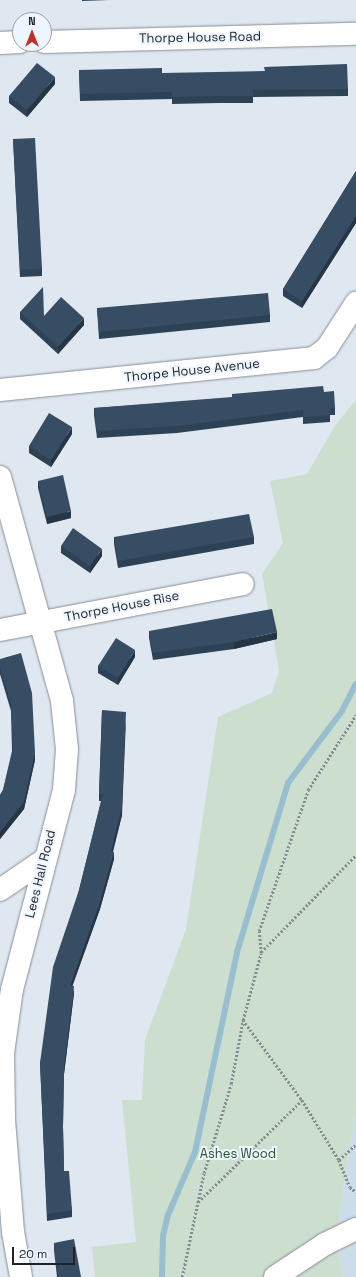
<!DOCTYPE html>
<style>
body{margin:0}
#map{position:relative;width:356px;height:1277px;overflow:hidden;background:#dfe8f1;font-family:"Space Grotesk",sans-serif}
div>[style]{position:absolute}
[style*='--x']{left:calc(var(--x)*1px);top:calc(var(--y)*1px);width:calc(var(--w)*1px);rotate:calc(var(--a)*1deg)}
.built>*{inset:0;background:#cddcea}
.green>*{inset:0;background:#ccdecd}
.stream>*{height:6px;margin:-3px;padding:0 3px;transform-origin:3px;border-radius:3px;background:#98becf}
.path>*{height:2.5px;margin-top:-1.25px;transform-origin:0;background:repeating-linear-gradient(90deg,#858b91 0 2px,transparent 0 4px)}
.roads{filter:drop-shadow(0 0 1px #868e96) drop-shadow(0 0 1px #868e96)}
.minor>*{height:22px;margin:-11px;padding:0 11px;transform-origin:11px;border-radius:11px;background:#fff}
.wall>*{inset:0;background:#2e4255}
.shaded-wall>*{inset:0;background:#263645}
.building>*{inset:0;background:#364d63}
span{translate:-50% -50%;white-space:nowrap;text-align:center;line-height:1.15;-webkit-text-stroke:4px #edf5fe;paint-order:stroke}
.street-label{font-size:13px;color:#1f2226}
.park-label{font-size:13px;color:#2a532f}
.north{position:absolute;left:12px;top:12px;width:40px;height:40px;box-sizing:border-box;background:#edf5fe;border:1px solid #9ba1a8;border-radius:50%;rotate:0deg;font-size:11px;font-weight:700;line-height:16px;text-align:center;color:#1f2226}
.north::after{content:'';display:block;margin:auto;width:14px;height:18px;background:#bd2f29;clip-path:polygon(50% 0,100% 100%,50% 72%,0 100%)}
.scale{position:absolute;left:12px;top:1247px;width:63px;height:18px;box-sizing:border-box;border:2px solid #1f2226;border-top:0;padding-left:5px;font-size:12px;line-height:14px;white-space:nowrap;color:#1f2226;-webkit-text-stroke:3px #edf5fe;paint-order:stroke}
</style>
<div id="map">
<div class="built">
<div style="clip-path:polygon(356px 1108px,356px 1277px,343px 1277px,336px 1238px)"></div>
</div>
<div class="green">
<div style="clip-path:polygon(356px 400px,356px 1108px,336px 1238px,343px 1277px,95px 1277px,92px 1247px,136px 1242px,122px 1100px,142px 1100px,145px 1040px,186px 929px,218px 717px,272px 693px,279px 670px,262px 574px,283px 543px,270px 481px,307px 474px,336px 424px)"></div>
</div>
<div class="stream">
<div style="--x:162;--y:1277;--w:41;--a:-88.6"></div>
<div style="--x:163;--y:1236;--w:22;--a:-77"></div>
<div style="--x:168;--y:1215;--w:69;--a:-66.8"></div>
<div style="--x:195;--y:1152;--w:204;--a:-78.1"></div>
<div style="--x:237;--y:952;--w:177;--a:-73.2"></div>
<div style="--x:288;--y:783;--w:90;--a:-53.1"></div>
<div style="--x:342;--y:711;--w:30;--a:-63"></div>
</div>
<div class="path">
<div style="--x:261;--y:952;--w:136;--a:-45.6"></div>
<div style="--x:243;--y:1020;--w:99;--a:53.6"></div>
<div style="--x:302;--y:1100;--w:70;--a:58.3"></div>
<div style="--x:339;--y:1160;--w:29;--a:68"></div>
<div style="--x:350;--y:1187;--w:8;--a:40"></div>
<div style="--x:339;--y:1160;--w:23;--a:-43"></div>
<div style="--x:198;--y:1202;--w:146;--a:-44.4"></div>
<div style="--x:182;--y:1277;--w:106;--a:-78.1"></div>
<div style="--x:204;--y:1173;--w:93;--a:-73.1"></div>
<div style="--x:231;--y:1084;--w:65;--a:-79.4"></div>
<div style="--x:243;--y:1020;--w:69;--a:-75"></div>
<div style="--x:261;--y:953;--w:22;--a:-95"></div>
<div style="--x:259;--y:931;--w:149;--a:-70.8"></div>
<div style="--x:308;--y:790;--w:89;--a:-57.4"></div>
</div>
<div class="roads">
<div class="minor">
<div style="--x:44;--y:42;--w:312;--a:-1.5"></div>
<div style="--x:0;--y:43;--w:20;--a:-3"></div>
<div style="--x:0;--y:390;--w:316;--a:-5.8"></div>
<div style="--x:314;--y:358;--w:16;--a:-38"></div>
<div style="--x:327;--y:348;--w:54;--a:-57.2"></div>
<div style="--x:0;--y:477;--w:232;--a:74.5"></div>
<div style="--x:62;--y:701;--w:48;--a:84.1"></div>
<div style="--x:67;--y:749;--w:41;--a:94.2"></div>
<div style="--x:64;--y:790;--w:206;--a:104.6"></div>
<div style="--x:12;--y:989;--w:65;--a:98"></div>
<div style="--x:3;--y:1053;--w:67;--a:89.1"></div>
<div style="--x:4;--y:1120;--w:112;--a:85.4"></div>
<div style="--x:13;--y:1232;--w:46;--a:79.9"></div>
<div style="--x:0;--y:630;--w:247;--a:-10.7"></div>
<div style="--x:0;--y:890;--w:53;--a:-34.3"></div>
<div style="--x:275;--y:1277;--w:60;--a:-33.4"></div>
<div style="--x:325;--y:1244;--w:34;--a:-26"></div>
</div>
</div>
<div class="wall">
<div style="clip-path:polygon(82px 0,109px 0,82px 1px)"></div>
<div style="clip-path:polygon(79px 70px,162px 73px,348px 89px,348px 96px,253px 97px,253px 103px,219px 103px,172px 104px,172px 99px,80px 101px)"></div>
<div style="clip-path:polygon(55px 84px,27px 117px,9px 103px,9px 96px)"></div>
<div style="clip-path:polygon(13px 139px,42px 269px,42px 276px,20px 277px)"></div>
<div style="clip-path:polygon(356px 171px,356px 223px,302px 308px,283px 296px,283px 289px)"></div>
<div style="clip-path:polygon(97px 308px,270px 315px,270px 322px,99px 339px)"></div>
<div style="clip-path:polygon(20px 312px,44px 316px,84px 325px,58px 354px,20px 319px)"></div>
<div style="clip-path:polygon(324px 392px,335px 408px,335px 415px,330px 415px,330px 422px,303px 424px,303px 417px,177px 433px,97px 438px,94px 415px,94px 408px)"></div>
<div style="clip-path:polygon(72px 434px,51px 467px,29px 453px,29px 446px)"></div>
<div style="clip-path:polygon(38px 481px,71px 518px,47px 524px,38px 488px)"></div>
<div style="clip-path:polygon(114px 537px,254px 537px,254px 544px,118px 568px,114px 544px)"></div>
<div style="clip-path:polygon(61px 546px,102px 556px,90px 573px,61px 553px)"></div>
<div style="clip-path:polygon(149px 631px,277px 639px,234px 649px,153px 660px,149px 638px)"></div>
<div style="clip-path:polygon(135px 657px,118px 685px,98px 673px,98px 666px)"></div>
<div style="clip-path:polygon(0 659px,35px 760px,24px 809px,0 839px,0 795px,3px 790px,12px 751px,11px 711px,0 674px)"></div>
<div style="clip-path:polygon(102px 710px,122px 815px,113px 852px,114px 859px,100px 909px,72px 986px,74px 993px,64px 1074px,63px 1127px,64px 1171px,72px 1210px,72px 1217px,47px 1221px,40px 1063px,79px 890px,101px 801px,99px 801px,99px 794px)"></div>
<div style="clip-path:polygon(54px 1243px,81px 1277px,57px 1277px,54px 1250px)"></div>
</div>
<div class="shaded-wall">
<div style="clip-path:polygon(55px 77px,55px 84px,27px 117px,27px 110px)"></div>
<div style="clip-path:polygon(356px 216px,356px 223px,302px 308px,302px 301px)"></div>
<div style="clip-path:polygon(84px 318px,84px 325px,58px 354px,58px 347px)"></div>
<div style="clip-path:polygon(72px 427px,72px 434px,51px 467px,51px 460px)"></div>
<div style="clip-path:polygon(71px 511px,71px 518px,47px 524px,47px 517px)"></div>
<div style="clip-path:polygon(102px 549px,102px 556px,90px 573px,90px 566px)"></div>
<div style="clip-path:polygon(277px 632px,277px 639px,234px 649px,234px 642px)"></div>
<div style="clip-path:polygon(135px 650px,135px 657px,118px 685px,118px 678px)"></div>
<div style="clip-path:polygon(126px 719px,122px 815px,111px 858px,111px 851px)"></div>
<div style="clip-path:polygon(35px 753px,35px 760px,24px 809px,0 839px,0 832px)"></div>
<div style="clip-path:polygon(114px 852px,114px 859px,100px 909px,70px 993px,70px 986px)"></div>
<div style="clip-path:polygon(74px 986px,74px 993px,64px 1074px,64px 1067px)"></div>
</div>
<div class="building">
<div style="clip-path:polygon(37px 63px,55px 77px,27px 110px,9px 96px)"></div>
<div style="clip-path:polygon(347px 64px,348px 89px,253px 90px,253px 96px,219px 96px,172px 97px,172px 92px,80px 94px,79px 70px,162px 68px,162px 73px,265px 71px,264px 67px)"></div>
<div style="clip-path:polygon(35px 138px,42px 269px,20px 270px,13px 139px)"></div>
<div style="clip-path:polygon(356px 171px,356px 216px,302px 301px,283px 289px)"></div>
<div style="clip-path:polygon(43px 287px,44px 316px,61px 297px,84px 318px,58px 347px,20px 312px)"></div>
<div style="clip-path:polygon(268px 293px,270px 315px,99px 332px,97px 308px)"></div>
<div style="clip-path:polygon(323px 386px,324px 392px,334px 391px,335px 408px,330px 408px,330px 415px,303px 417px,303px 410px,177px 426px,97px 431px,94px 408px,232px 397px,232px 394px)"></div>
<div style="clip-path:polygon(49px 413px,72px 427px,51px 460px,29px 446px)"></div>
<div style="clip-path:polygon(63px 475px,71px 511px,47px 517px,38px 481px)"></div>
<div style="clip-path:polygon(249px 514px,254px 537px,118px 561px,114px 537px)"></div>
<div style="clip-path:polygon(73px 528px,102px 549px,90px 566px,61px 546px)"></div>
<div style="clip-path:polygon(272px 609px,277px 632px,234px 642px,153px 653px,149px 631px)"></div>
<div style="clip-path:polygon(116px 638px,135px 650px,118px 678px,98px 666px)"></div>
<div style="clip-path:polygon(21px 653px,32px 693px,35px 753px,24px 802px,0 832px,0 795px,3px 790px,13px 750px,11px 704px,0 667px,0 659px)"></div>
<div style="clip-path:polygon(102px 710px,126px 712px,122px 808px,111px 851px,114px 852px,100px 902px,70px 986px,74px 986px,64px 1067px,63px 1126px,64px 1171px,69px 1171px,72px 1210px,47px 1214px,40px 1063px,53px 967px,79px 890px,103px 794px,99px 794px)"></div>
<div style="clip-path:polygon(74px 1239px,81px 1277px,58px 1277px,54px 1243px)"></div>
</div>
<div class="street-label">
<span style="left:200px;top:38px;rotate:-1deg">Thorpe House Road</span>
<span style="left:192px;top:371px;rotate:-6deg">Thorpe House Avenue</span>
<span style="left:122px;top:607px;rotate:-11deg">Thorpe House Rise</span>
<span style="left:41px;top:874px;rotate:-76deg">Lees Hall Road</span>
</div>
<div class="park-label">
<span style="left:238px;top:1154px">Ashes Wood</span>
</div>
<div class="north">N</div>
<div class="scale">20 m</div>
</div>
